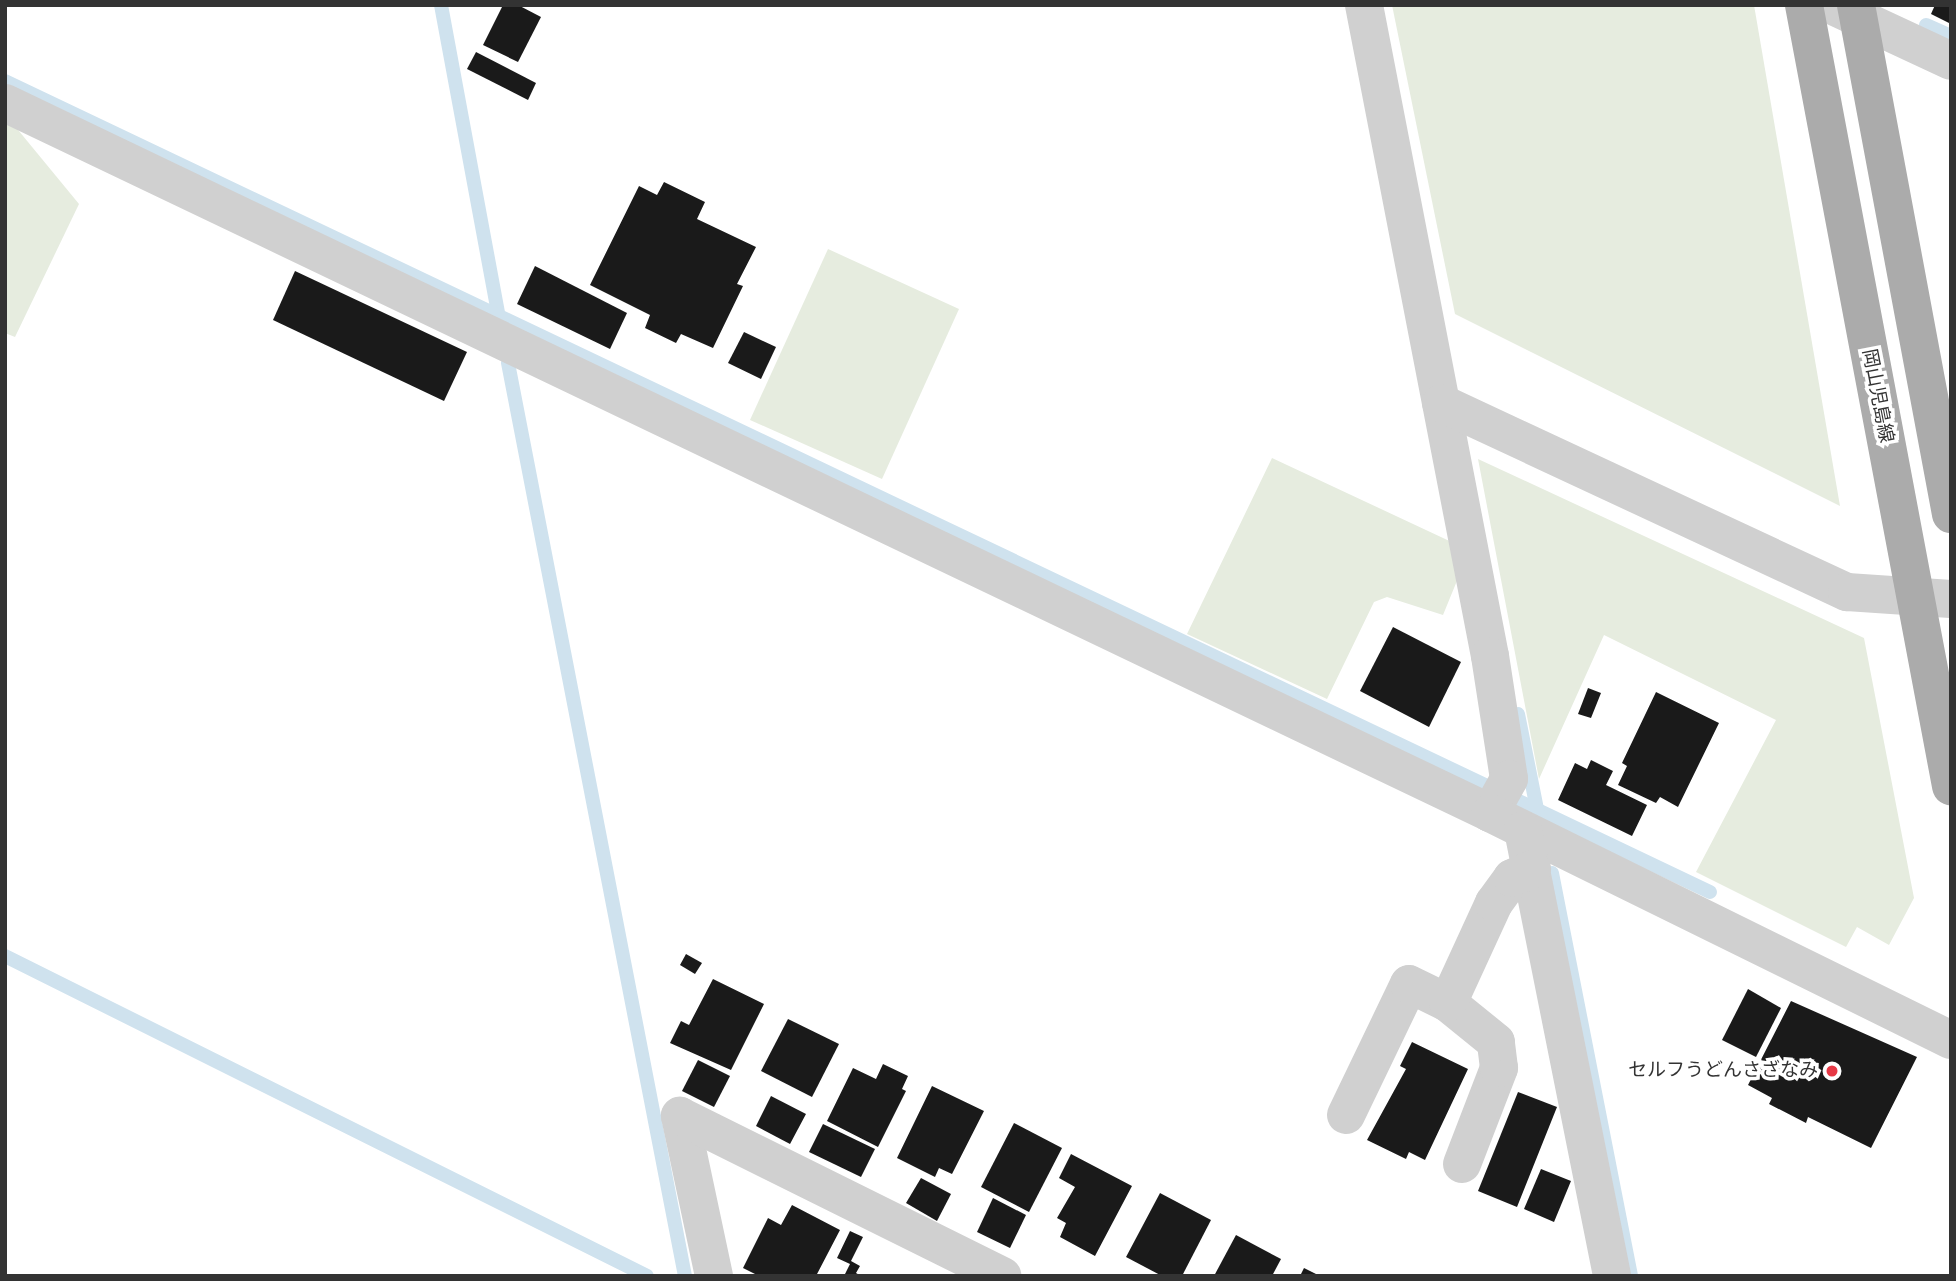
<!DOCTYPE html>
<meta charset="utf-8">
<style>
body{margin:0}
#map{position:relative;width:1956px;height:1281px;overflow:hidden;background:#fff;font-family:Signika,"Noto Sans JP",sans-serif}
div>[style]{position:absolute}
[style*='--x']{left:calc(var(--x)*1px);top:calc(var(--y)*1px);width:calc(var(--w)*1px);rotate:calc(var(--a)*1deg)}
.green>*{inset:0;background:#e6ecdf}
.stream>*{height:14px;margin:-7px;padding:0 7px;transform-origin:7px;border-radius:7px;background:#cfe2ee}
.building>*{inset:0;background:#1a1a1a}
.minor>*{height:38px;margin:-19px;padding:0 19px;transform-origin:19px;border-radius:19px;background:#d0d0d0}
.major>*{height:38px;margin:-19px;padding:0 19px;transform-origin:19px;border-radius:19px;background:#ababab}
.dots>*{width:19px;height:19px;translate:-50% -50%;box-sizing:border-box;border:4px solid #fff;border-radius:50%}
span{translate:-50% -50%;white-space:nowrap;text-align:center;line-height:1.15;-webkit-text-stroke:7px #fff;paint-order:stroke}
.street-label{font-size:19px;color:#333}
.poi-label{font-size:19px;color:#333}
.right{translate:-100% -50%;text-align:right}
.frame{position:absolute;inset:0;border:7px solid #333;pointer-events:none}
</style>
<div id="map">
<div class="green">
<div style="clip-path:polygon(1392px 5px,1754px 5px,1840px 506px,1455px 314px)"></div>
<div style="clip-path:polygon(5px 121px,14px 125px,79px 204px,15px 337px,5px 333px)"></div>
<div style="clip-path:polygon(828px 249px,959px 309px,882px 479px,750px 420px)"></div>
<div style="clip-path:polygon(1272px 458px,1458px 545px,1461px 571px,1443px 615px,1387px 597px,1374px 602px,1327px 699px,1187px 634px)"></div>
<div style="clip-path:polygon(1478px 459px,1864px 638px,1914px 898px,1889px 945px,1857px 927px,1846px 947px,1696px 872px,1776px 720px,1604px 635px,1539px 779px)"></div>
</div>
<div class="stream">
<div style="--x:441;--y:5;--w:319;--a:79.5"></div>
<div style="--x:1926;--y:25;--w:27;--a:24"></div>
<div style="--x:5;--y:81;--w:1888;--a:25.44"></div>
<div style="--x:508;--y:363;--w:930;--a:79.03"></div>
<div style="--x:1518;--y:714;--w:102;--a:78.7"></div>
<div style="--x:1552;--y:873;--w:411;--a:78.9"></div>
<div style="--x:5;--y:956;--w:717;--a:26.49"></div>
</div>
<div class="building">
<div style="clip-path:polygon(503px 5px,518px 5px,541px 17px,518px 62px,483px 45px)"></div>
<div style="clip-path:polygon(1935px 5px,1951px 5px,1951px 24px,1931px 14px)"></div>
<div style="clip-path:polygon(476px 52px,536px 83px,528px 100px,467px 69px)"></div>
<div style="clip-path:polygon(664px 182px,705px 202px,697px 219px,756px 247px,737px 284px,743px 286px,713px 348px,681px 334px,676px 343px,645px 328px,650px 315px,590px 285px,639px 186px,657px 195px)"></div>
<div style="clip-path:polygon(535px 266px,627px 313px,610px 349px,517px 304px)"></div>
<div style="clip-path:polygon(295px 271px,467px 352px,444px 401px,273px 320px)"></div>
<div style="clip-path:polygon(744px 332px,776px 347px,761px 379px,728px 363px)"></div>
<div style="clip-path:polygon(1393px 627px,1461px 662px,1429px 727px,1360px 691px)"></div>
<div style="clip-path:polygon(1588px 688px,1601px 693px,1591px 718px,1578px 714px)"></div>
<div style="clip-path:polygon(1656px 692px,1719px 723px,1678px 807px,1660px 797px,1656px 803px,1618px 785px,1627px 766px,1622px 763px)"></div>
<div style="clip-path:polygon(1591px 760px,1613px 771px,1606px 785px,1647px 805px,1632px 836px,1558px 800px,1575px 763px,1587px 769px)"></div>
<div style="clip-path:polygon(686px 954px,702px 963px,695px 974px,680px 965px)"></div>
<div style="clip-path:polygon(713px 979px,764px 1004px,731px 1070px,670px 1043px,681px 1021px,689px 1025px)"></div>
<div style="clip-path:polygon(1748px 989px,1781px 1008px,1756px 1057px,1722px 1040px)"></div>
<div style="clip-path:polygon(1791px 1001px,1917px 1057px,1871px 1148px,1808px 1117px,1806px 1123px,1769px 1104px,1772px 1098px,1748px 1085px)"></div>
<div style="clip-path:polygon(788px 1019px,839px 1044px,812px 1097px,761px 1071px)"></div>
<div style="clip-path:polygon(1412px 1042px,1468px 1069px,1425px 1160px,1409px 1152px,1406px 1159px,1367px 1140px,1406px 1069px,1400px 1066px)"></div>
<div style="clip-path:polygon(698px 1060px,730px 1076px,714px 1107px,682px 1091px)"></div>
<div style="clip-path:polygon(883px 1064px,908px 1076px,902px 1089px,906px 1091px,878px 1147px,827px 1121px,853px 1068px,876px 1079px)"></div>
<div style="clip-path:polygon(932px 1086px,984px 1111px,952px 1174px,939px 1168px,935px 1177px,897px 1158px)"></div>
<div style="clip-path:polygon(1518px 1092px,1557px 1107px,1517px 1207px,1478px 1191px)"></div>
<div style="clip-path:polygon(771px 1096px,806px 1114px,790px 1144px,756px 1126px)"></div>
<div style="clip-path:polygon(1014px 1123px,1062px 1148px,1029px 1212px,981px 1187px)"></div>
<div style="clip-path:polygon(823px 1124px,875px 1149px,861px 1177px,809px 1152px)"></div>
<div style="clip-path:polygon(1071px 1154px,1132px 1186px,1095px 1256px,1060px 1237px,1066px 1223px,1057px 1218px,1075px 1187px,1059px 1178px)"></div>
<div style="clip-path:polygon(1541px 1169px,1571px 1181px,1554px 1222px,1524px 1209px)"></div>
<div style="clip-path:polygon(921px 1178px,951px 1194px,937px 1221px,906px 1203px)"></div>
<div style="clip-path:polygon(1160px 1193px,1211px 1220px,1182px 1276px,1162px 1276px,1126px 1257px)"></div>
<div style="clip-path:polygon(993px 1198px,1026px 1215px,1010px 1248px,977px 1232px)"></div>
<div style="clip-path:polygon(792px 1205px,840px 1230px,816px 1276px,759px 1276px,743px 1268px,768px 1218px,781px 1225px)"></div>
<div style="clip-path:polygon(850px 1231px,863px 1237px,851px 1261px,860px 1266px,856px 1273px,861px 1276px,844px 1276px,850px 1264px,837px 1258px)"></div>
<div style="clip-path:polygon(1236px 1235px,1281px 1259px,1272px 1276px,1214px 1276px)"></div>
<div style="clip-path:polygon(1304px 1268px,1320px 1276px,1300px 1276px)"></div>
</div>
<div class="minor">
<div style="--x:1364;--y:5;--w:663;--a:79.05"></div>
<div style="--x:1490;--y:656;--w:124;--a:81.2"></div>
<div style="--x:1509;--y:779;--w:39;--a:119"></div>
<div style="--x:1831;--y:5;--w:132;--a:25"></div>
<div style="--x:5;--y:103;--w:1646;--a:25.55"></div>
<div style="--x:1490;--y:813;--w:514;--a:26.22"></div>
<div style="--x:1441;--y:403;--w:448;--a:25"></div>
<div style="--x:1847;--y:592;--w:104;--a:3.9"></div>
<div style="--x:1523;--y:830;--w:455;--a:78.7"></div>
<div style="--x:1346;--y:1115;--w:145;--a:-64.3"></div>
<div style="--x:1409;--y:984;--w:43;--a:26"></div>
<div style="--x:1462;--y:1164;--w:103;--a:-68.9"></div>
<div style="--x:1499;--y:1068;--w:26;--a:-97"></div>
<div style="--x:1496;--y:1042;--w:62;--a:-140.9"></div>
<div style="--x:1448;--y:1003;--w:110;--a:-65.3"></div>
<div style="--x:1494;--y:903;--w:31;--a:-54"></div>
<div style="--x:1512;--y:878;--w:22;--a:-24"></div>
<div style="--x:714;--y:1276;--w:164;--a:-102"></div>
<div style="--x:680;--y:1116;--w:360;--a:26.4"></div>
</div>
<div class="major">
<div style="--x:1804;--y:5;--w:795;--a:79.34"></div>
<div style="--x:1856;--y:5;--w:518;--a:79.43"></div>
</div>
<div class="dots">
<div style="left:1832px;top:1071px;background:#e63946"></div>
</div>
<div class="street-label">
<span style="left:1877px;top:396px;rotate:79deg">岡山児島線</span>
</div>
<div class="poi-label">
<span class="right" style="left:1818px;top:1071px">セルフうどんさざなみ</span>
</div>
<div class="frame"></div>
</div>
